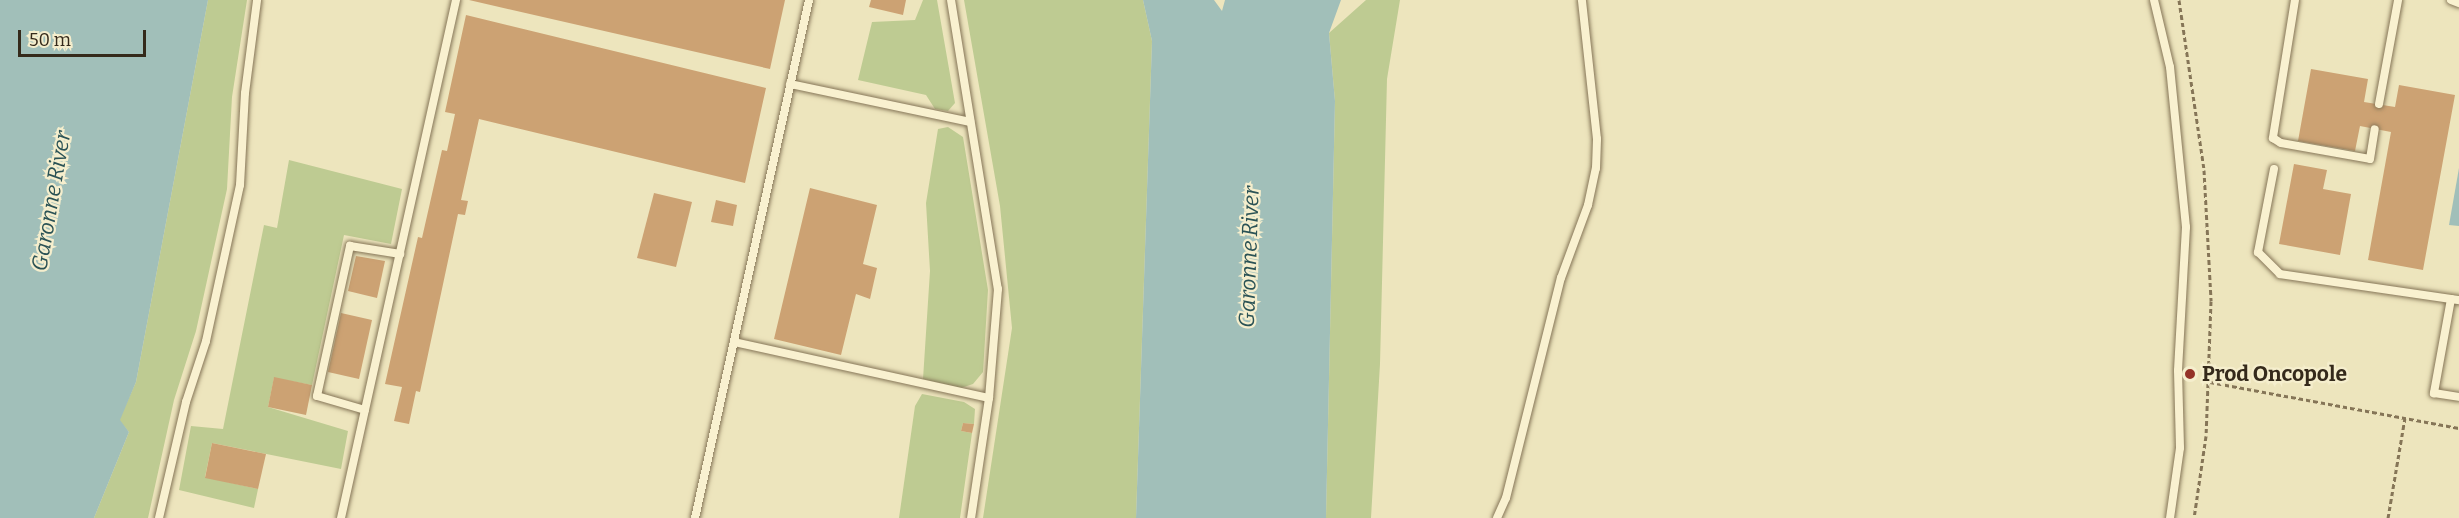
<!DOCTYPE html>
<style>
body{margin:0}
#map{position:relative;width:2459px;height:518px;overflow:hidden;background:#ede5bd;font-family:Bitter,serif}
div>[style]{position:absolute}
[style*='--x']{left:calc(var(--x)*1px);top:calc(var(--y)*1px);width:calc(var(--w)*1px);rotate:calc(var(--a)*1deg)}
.green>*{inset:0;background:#becb92}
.water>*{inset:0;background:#a1bfb9}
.building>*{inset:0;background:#cca273}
.path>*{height:3px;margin-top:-1.5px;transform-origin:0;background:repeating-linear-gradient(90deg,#857557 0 4.5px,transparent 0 7.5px)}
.roads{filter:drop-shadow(0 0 2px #857557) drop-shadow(0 0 2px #857557)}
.lane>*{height:8px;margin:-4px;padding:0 4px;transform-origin:4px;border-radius:4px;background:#f9f1d0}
.dots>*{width:16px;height:16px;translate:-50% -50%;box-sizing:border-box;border:3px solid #f5eecd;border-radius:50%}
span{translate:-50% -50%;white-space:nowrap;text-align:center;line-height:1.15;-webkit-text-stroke:4.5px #f5eecd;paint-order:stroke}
.poi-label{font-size:21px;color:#352a1b;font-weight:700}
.left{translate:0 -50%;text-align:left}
.water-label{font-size:22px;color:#2a5255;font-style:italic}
.scale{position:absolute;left:18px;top:30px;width:128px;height:27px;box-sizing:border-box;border:3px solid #352a1b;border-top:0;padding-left:8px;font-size:18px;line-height:21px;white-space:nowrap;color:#352a1b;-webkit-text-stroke:4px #f5eecd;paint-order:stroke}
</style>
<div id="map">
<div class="green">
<div style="clip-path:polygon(208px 0,247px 0,232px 97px,227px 189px,196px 331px,174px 400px,148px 518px,94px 518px,129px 432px,119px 420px,136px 382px)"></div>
<div style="clip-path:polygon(923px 0,937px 0,955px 103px,948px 111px,935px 109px,926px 95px,858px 80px,872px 22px,915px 20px)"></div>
<div style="clip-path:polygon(964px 0,1143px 0,1152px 41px,1136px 518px,983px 518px,1012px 328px,1000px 206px)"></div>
<div style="clip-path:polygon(1366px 0,1400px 0,1387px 79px,1380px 364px,1371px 518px,1326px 518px,1335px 101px,1329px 33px)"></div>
<div style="clip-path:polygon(948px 127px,963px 137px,988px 290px,983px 372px,973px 384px,961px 388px,923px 379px,930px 271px,926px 203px,938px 129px)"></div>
<div style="clip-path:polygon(289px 160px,402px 189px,391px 244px,344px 235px,312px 385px,274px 378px,268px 407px,348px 431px,341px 469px,212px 443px,205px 477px,258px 489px,254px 508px,179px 490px,191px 426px,223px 429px,264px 225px,277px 228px)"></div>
<div style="clip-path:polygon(922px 394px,964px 402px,975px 409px,974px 424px,963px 423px,961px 431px,972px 433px,960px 518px,899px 518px,915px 406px)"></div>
</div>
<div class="water">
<div style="clip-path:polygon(0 0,208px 0,136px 382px,120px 420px,129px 432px,94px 518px,0 518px)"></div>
<div style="clip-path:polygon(1143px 0,1214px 0,1222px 11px,1225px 0,1341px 0,1329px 33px,1335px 101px,1326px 518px,1136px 518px,1152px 41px)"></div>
<div style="clip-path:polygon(2459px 168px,2459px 226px,2449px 225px)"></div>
</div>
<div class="building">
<div style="clip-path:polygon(469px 0,785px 0,770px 69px)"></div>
<div style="clip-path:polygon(871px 0,906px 0,903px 15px,869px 7px)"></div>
<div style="clip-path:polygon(466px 15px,766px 88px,745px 183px,479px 119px,461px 200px,468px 201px,465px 215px,458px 214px,420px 392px,416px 391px,409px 424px,394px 421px,402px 387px,385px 384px,418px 237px,422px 238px,442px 150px,447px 151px,455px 114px,445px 112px)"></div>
<div style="clip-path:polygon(2311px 69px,2368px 79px,2364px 102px,2395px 107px,2399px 85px,2455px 95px,2423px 270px,2368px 260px,2391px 132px,2360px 126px,2355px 151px,2298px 141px)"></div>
<div style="clip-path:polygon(2294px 164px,2327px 170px,2323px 189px,2351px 194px,2340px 255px,2279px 244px)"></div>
<div style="clip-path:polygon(810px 188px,877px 205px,863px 264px,877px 268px,870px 299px,856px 294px,841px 355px,774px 339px)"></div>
<div style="clip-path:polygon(654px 193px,692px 202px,676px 267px,637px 258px)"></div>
<div style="clip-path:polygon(716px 200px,737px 205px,733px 226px,711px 222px)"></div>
<div style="clip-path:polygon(356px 256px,385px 261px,377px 298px,348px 291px)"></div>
<div style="clip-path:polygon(341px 313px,372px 320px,359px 379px,328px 372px)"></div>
<div style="clip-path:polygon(2186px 368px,2194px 368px,2193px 380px,2186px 380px)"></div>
<div style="clip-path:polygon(274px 377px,312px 385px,306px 415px,268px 407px)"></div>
<div style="clip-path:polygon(963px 423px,974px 424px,972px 433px,961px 431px)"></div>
<div style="clip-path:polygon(212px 443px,266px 454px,258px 489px,205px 478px)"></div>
</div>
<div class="path">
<div style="--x:2179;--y:0;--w:172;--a:81.6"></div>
<div style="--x:2204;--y:170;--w:131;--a:86.9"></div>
<div style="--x:2211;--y:301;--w:135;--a:92.1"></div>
<div style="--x:2206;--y:436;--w:83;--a:98.3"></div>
<div style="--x:2210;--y:382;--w:253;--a:10.5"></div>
<div style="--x:2388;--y:518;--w:101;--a:-80.4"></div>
</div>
<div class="roads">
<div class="lane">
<div style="--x:951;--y:0;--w:293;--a:80.8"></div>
<div style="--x:998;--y:289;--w:109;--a:94.7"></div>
<div style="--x:989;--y:398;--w:121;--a:98.5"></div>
<div style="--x:2154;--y:0;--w:69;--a:76.6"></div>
<div style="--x:2170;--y:67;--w:161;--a:84.3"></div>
<div style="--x:2186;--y:227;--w:144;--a:93.2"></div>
<div style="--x:2178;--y:371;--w:77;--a:88.5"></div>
<div style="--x:2180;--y:448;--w:71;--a:98.1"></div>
<div style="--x:2295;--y:0;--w:140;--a:99.1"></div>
<div style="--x:2273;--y:138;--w:9;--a:32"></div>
<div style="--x:2281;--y:143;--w:90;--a:10.2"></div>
<div style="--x:2370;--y:159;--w:30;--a:-81"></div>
<div style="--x:2451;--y:0;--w:9;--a:21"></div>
<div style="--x:790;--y:84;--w:184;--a:11.9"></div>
<div style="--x:2379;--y:104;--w:106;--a:-79.6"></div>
<div style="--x:2274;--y:169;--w:85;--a:100.9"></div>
<div style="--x:2258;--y:252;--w:31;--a:45"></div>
<div style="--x:2280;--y:274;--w:181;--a:8.3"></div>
<div style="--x:2451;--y:299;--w:96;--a:100.3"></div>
<div style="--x:2434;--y:393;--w:25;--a:9"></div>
<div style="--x:734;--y:342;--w:261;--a:12.4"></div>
<div style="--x:365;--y:410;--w:50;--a:-163.7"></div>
<div style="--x:317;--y:396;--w:154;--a:-77.6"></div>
<div style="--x:350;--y:246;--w:51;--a:9.1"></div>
<div style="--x:159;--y:518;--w:119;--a:-76.9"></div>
<div style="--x:186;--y:402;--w:64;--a:-71.8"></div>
<div style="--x:206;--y:341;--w:160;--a:-77.7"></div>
<div style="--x:240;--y:185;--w:92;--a:-86.9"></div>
<div style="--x:245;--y:93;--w:94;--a:-82.6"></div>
<div style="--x:341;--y:518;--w:531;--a:-77.48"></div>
<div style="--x:695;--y:518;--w:530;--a:-77.59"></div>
<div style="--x:1497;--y:518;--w:22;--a:-66"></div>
<div style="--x:1506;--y:498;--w:227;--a:-76"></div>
<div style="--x:1561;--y:278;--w:78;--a:-69.7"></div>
<div style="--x:1588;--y:205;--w:38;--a:-78"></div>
<div style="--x:1596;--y:168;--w:29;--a:-88"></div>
<div style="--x:1597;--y:139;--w:140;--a:-96.2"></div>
</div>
</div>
<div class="dots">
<div style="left:2190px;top:374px;background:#943227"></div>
</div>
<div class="poi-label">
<span class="left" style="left:2202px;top:374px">Prod Oncopole</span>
</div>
<div class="water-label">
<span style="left:51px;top:201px;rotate:-80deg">Garonne River</span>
<span style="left:1249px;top:257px;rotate:-88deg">Garonne River</span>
</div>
<div class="scale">50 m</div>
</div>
